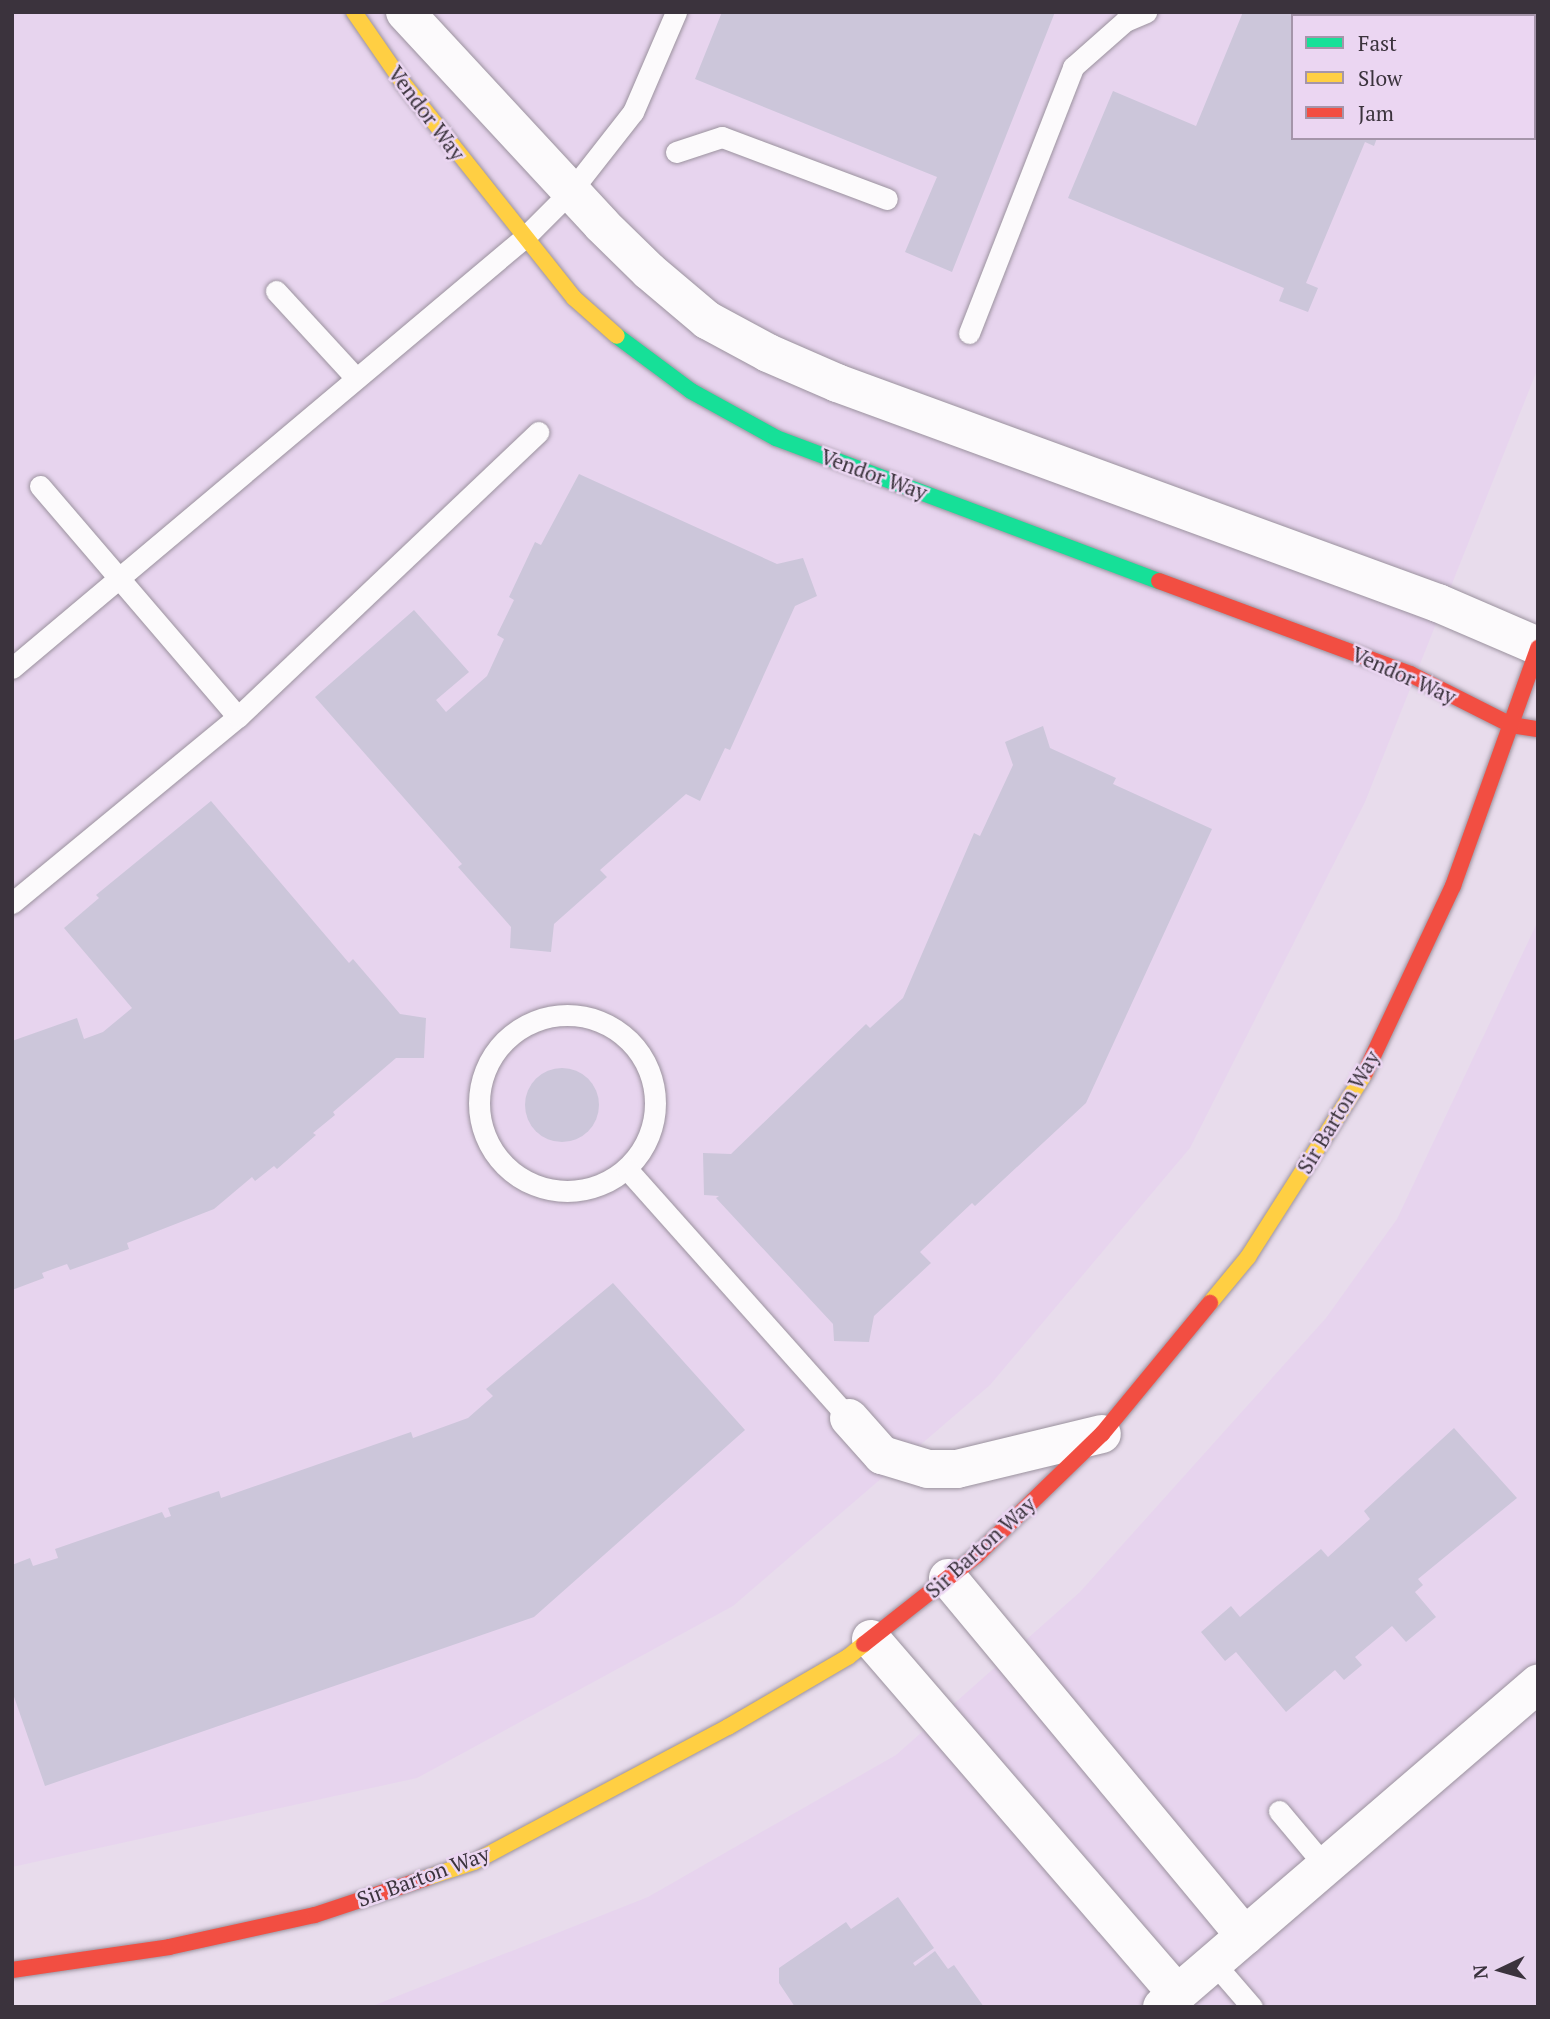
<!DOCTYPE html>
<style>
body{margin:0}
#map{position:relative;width:1550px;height:2019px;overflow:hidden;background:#e8dcec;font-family:"PT Serif",serif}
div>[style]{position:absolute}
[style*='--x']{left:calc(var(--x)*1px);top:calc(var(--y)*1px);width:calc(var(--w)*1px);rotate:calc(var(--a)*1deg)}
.built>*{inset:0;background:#e7d4ee}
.building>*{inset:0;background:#ccc6da}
.round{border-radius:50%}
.roads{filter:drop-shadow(0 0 2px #9b929e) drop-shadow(0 0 2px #9b929e)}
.lane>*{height:21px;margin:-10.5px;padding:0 10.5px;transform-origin:10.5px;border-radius:10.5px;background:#fcfafc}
.lane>.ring{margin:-10.5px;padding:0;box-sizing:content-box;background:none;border:21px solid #fcfafc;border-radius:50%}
.street>*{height:38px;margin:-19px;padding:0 19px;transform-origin:19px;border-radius:19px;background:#fcfafc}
.fast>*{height:16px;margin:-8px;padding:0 8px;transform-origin:8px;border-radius:8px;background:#16e098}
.slow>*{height:16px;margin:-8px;padding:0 8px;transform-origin:8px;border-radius:8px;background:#ffcf43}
.jam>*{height:16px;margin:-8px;padding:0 8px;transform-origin:8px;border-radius:8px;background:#f24e42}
span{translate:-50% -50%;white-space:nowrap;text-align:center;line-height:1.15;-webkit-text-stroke:5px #ebd6f2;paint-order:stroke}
.street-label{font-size:21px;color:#3b333d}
.frame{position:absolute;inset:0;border:14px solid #3b333d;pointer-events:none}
.legend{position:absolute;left:1291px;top:14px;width:245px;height:126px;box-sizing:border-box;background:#ebd6f2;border:2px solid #a595aa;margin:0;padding:9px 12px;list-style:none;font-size:21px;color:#3b333d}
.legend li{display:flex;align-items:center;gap:14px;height:35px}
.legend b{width:35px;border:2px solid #a595aa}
.north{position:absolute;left:1466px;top:1935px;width:70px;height:70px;-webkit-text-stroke:5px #ebd6f2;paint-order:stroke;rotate:265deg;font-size:19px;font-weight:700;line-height:28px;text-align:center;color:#3b333d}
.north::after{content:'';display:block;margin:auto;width:24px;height:32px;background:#3b333d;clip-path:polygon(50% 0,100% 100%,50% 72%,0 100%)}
</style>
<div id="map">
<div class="built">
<div style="clip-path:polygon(evenodd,12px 12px,1538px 12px,1538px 368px,1365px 802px,1190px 1148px,990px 1385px,733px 1606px,417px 1778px,12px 1867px,12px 12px,1293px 16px,1534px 16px,1534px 138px,1293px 138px,1293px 16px)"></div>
<div style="clip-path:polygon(1538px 921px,1538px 2007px,370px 2007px,648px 1897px,896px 1755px,1080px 1592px,1326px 1318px,1397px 1219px)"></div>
</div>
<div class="building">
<div style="clip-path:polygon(722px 12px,1055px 12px,952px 272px,905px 252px,937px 177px,695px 79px)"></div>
<div style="clip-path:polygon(1243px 12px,1429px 12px,1428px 16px,1293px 16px,1293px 138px,1377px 138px,1374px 146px,1365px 142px,1306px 283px,1318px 288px,1308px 312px,1279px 301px,1284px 288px,1068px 198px,1113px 91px,1196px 126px)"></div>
<div style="clip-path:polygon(579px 474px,777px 564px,803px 558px,817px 596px,795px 606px,730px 750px,725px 748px,700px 801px,686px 794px,600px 870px,607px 877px,554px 924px,551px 952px,510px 948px,511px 927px,458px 867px,462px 864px,315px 697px,414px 610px,469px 672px,436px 700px,446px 712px,487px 676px,504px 639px,497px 635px,514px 600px,509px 597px,535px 542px,541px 545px)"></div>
<div style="clip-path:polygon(1043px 726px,1050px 748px,1116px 778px,1113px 784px,1212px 829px,1086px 1103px,975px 1206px,972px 1203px,920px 1252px,931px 1263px,874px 1316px,869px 1342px,834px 1341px,833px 1324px,716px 1198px,719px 1196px,704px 1195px,703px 1153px,731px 1154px,866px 1024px,870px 1028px,903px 998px,974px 833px,980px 836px,1013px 765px,1005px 742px)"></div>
<div style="clip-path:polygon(211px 801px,349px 963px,353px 959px,400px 1014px,426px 1018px,424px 1058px,396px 1058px,333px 1112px,335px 1115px,313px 1133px,316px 1135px,277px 1169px,274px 1166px,255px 1181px,252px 1177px,214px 1209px,127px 1243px,129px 1249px,70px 1270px,67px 1264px,42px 1273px,44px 1278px,12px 1290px,12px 1041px,77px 1018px,84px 1039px,103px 1032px,132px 1008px,64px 928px,99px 898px,96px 895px)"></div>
<div class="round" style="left:525px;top:1068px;width:74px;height:74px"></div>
<div style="clip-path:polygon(613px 1283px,745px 1430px,534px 1617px,45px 1786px,12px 1691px,12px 1565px,30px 1558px,33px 1566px,58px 1558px,55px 1549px,162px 1512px,165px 1518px,171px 1516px,168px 1508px,219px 1491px,221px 1498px,411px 1432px,413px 1438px,468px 1418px,493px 1396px,486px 1389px)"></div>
<div style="clip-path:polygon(1454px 1428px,1517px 1498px,1418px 1579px,1423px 1585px,1415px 1592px,1436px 1617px,1406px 1642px,1392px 1626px,1355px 1657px,1362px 1665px,1344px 1680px,1335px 1670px,1286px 1712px,1236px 1652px,1225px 1661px,1201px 1632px,1231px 1606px,1240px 1617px,1321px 1549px,1328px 1557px,1370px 1519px,1364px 1511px)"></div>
<div style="clip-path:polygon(898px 1897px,934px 1948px,913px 1963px,915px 1966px,935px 1951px,948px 1969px,954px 1965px,984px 2007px,795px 2007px,779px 1983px,779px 1968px,846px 1922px,851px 1929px)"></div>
</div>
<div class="roads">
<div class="lane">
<div style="--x:676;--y:152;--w:48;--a:-18.1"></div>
<div style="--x:722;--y:137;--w:176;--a:20.6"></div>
<div style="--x:276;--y:291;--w:118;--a:47.4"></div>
<div style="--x:969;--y:333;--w:286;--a:-68.6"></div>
<div style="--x:1073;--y:67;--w:69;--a:-41.5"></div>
<div style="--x:1125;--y:21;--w:23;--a:-23"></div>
<div style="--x:40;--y:486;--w:304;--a:49.4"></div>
<div style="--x:12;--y:668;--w:670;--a:-40.04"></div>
<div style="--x:525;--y:237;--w:65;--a:-45"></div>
<div style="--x:571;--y:191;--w:100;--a:-51.9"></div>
<div style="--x:633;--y:112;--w:109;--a:-66.7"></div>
<div style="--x:12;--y:903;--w:293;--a:-39.5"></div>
<div style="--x:238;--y:717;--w:414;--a:-43.5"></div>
<div class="ring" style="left:479px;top:1015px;width:155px;height:155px"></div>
<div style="--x:627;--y:1169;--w:334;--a:48.3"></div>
<div style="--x:1279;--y:1811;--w:73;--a:50"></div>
<div style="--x:1214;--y:1963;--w:58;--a:49.2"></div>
</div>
<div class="street">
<div style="--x:405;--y:12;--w:290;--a:47.2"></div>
<div style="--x:602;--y:225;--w:66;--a:44.4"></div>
<div style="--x:649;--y:271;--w:76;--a:40.2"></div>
<div style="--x:707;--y:320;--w:69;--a:28.4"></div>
<div style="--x:768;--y:353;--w:75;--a:23.5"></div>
<div style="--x:837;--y:383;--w:640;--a:20.11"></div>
<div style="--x:1438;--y:603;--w:109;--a:23.3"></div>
<div style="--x:849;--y:1418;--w:50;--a:48.3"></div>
<div style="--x:882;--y:1455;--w:48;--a:16.9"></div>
<div style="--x:928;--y:1469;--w:29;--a:0"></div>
<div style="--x:957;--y:1469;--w:149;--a:-13.6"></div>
<div style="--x:948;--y:1578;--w:465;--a:50.3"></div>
<div style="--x:871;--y:1639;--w:469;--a:49.2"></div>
<div style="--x:1162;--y:2007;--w:496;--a:-40.7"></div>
</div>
<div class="fast">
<div style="--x:617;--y:336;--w:92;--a:36.6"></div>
<div style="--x:691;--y:391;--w:97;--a:28.9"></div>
<div style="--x:776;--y:438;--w:409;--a:20.5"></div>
</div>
<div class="slow">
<div style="--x:354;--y:12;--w:86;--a:55.4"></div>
<div style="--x:403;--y:83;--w:275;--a:51.5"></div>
<div style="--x:574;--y:298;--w:57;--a:41.5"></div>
<div style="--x:1210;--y:1303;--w:60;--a:-50.4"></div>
<div style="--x:1248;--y:1257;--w:218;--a:-57.5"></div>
<div style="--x:426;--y:1878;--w:51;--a:-18.4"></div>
<div style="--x:474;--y:1862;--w:288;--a:-28"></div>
<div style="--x:728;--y:1727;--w:139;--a:-30.3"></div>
<div style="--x:848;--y:1657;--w:21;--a:-39"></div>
</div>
<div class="jam">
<div style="--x:1159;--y:581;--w:268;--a:20.3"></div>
<div style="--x:1410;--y:674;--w:113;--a:26.8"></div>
<div style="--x:1511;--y:725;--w:25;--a:9"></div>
<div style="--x:1365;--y:1073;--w:207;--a:-64.8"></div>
<div style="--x:1453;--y:886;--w:253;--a:-70.3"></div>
<div style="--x:864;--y:1644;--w:144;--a:-38.2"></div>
<div style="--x:977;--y:1555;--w:174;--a:-44.1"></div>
<div style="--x:1102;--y:1434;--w:170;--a:-50.5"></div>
<div style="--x:12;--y:1970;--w:159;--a:-8.3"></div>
<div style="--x:169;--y:1947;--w:149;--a:-12.4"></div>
<div style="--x:315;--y:1915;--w:117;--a:-18.4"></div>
</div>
</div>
<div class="street-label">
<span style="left:427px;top:113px;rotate:53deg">Vendor Way</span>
<span style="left:874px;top:474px;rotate:20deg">Vendor Way</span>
<span style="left:1404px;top:675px;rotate:24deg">Vendor Way</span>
<span style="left:1338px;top:1112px;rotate:-59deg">Sir Barton Way</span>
<span style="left:980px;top:1547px;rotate:-42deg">Sir Barton Way</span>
<span style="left:423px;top:1876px;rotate:-20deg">Sir Barton Way</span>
</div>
<div class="frame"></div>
<ul class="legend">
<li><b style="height:9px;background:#16e098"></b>Fast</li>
<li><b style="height:9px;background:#ffcf43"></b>Slow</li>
<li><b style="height:9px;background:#f24e42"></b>Jam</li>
</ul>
<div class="north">N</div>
</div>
